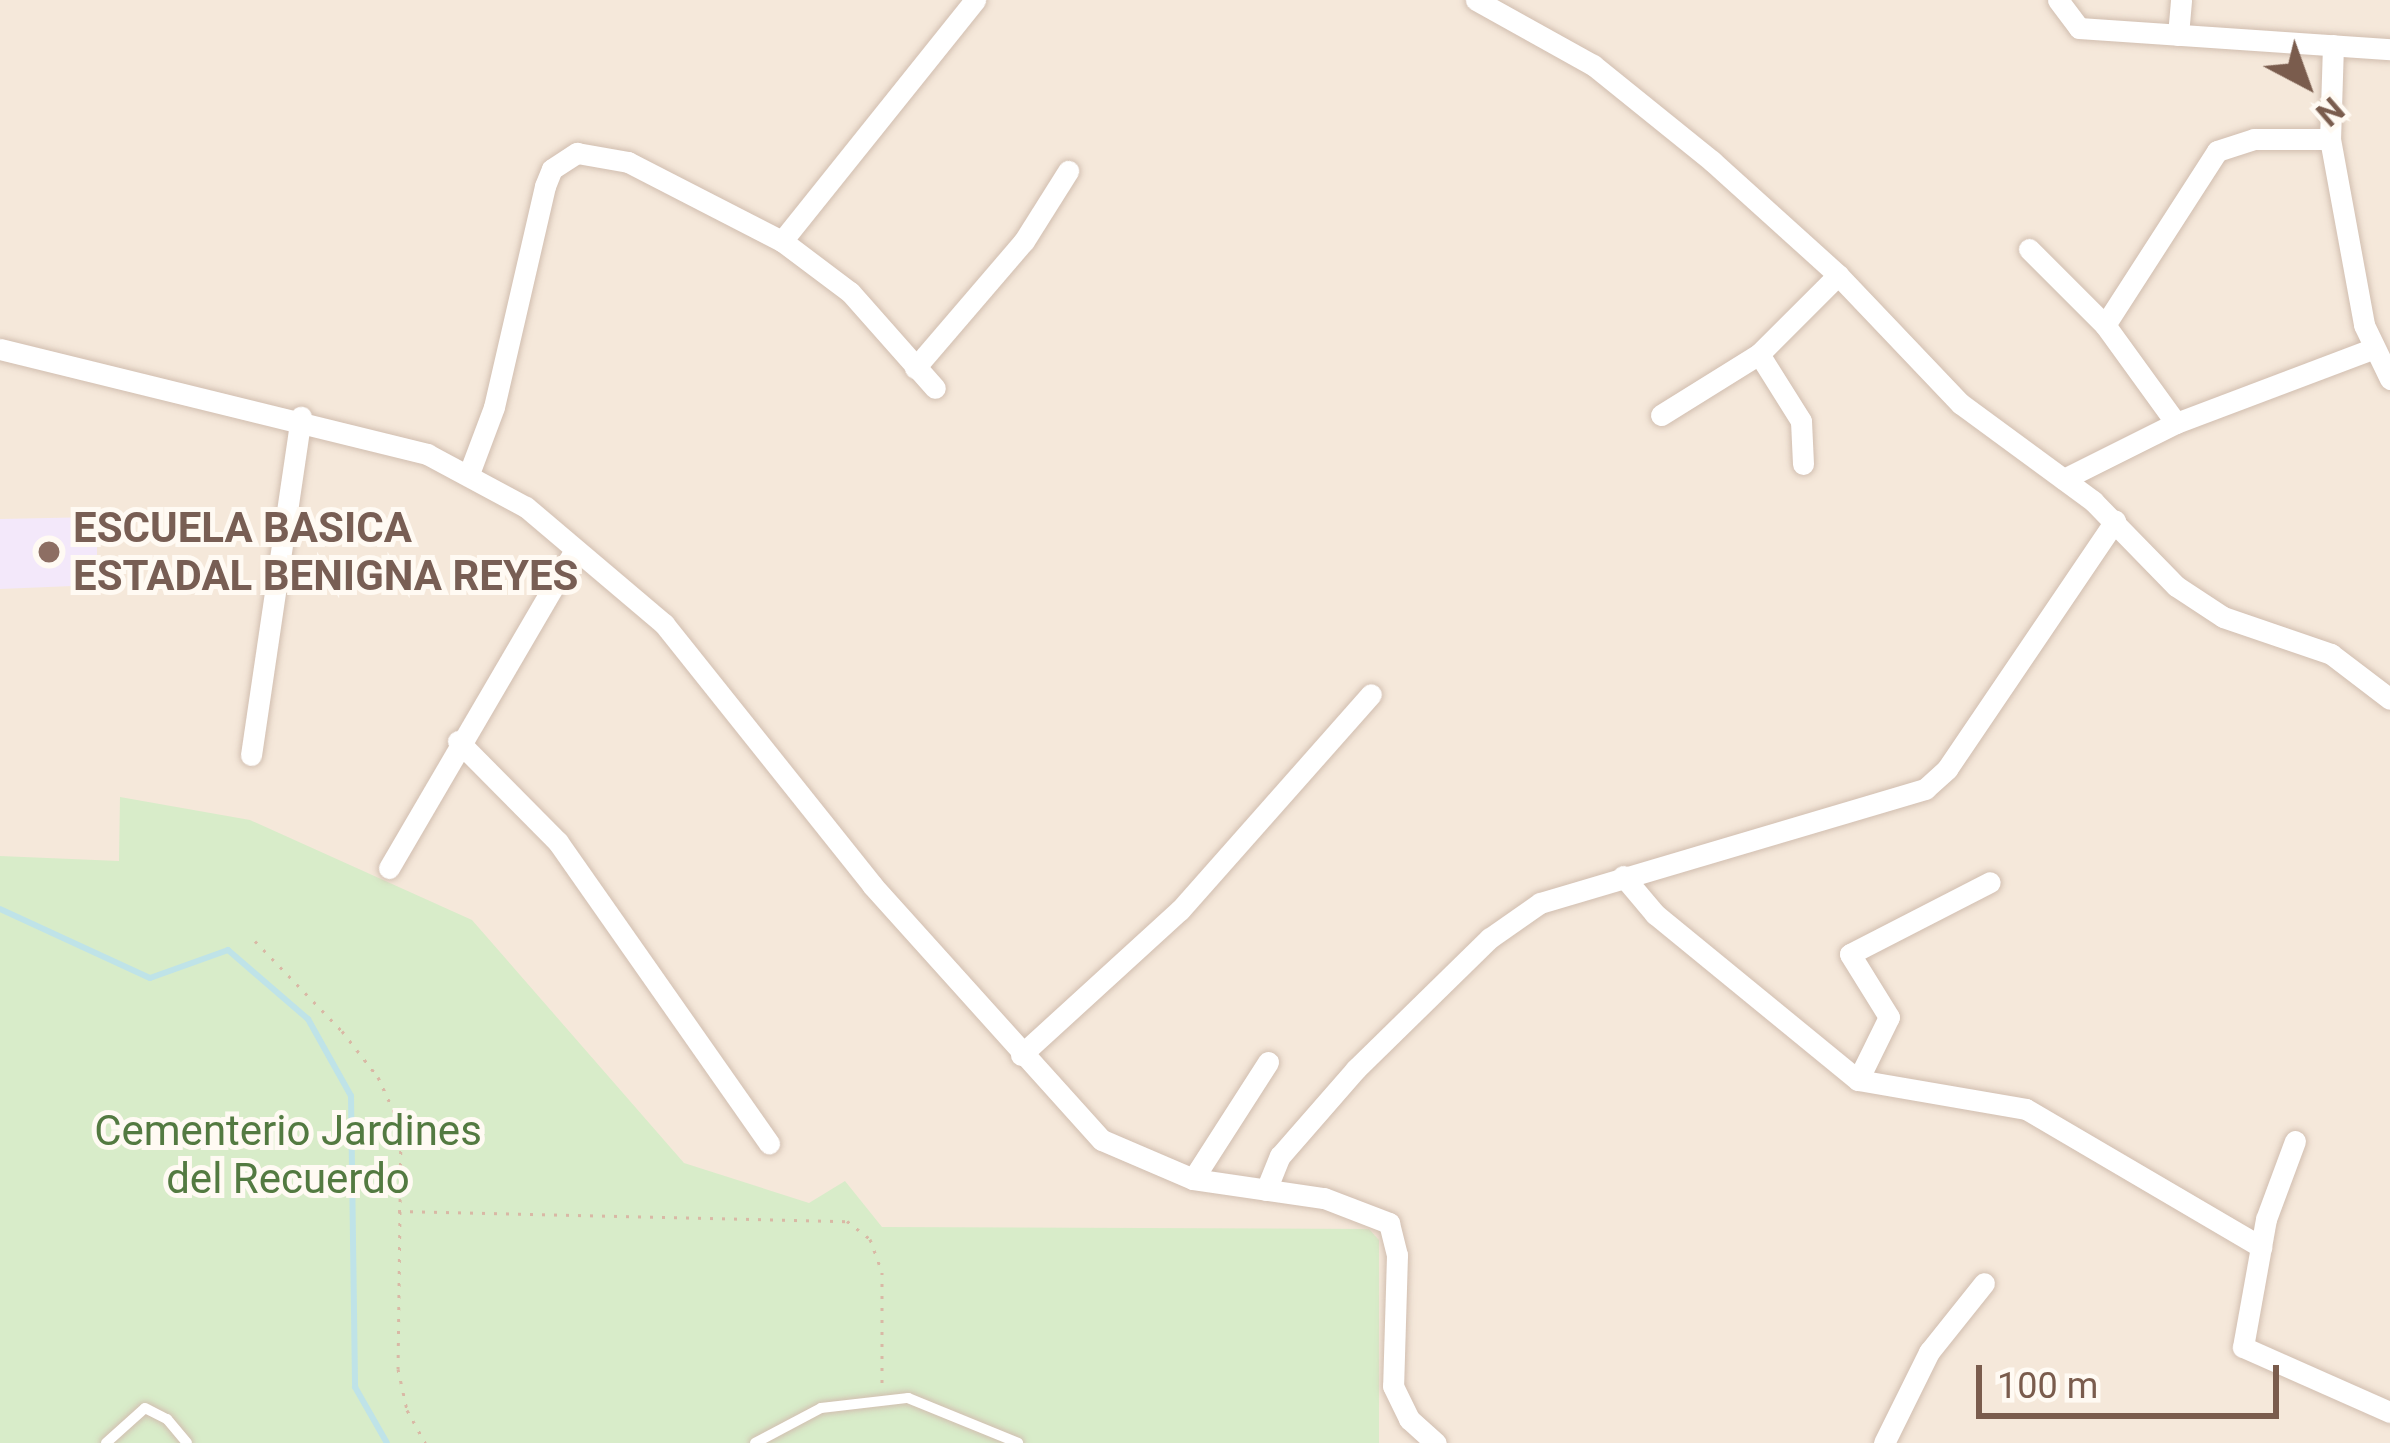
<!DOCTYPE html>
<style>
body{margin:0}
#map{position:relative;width:2390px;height:1443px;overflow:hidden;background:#fdf6ec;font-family:Roboto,sans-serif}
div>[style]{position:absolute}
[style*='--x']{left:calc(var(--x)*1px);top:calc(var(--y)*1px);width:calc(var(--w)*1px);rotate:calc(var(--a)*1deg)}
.residential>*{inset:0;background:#f5e8da}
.education>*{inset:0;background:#f3e8fa}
.green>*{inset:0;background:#d8ecc9}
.stream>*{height:6px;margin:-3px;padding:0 3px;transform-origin:3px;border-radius:3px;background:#bfe3e8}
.path>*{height:3px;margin-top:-1.5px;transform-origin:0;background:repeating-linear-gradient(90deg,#d9b8a5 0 3px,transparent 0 12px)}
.roads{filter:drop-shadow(0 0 3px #d1beb0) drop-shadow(0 0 3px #d1beb0)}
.lane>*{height:10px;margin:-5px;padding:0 5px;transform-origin:5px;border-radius:5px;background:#fff}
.street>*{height:21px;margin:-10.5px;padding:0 10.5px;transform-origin:10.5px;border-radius:10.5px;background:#fff}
.dots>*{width:33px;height:33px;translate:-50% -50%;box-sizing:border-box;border:6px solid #fffaf3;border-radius:50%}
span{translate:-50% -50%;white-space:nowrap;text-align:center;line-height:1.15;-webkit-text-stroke:10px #fffaf3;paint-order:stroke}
.education-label{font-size:42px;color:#785e54;font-weight:700}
.left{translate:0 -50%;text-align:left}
.park-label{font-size:42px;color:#537a41}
.north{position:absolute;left:2246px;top:24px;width:120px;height:120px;-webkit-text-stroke:9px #fffaf3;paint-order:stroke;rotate:139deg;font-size:33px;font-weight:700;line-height:48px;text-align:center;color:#7a5c4d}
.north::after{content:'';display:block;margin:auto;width:42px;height:54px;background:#7a5c4d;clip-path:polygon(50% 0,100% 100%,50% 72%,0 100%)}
.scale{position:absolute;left:1976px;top:1365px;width:303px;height:54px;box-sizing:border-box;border:6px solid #7a5c4d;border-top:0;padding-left:15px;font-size:36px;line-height:42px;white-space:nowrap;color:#7a5c4d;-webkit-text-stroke:9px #fffaf3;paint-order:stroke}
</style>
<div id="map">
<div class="residential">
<div style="clip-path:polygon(0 0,2390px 0,2390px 1443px,0 1443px)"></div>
</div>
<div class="education">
<div style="clip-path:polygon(97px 517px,97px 585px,0 589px,0 519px)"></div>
</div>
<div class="green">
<div style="clip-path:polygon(120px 797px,250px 820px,472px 920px,684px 1163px,809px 1203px,845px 1181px,882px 1227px,1369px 1229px,1379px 1240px,1379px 1443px,0 1443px,0 856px,119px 861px)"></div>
</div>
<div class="stream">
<div style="--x:0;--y:909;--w:165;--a:24.7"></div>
<div style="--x:150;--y:978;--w:83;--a:-19.7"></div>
<div style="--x:228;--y:950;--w:106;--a:40.8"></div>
<div style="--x:308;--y:1019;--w:88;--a:60.8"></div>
<div style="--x:351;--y:1096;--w:291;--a:89.2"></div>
<div style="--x:355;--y:1387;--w:64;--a:60.3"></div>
</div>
<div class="path">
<div style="--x:255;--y:941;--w:125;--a:46"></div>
<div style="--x:342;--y:1031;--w:58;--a:52"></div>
<div style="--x:378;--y:1077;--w:55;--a:65.3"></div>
<div style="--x:401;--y:1127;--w:242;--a:90.7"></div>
<div style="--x:398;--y:1369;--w:42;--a:77.6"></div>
<div style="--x:407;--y:1410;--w:38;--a:61"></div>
<div style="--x:398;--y:1211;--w:449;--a:1.3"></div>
<div style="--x:847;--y:1221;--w:29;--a:38"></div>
<div style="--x:870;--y:1239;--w:35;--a:70"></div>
<div style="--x:882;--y:1272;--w:113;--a:90"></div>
</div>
<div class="roads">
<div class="lane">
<div style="--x:106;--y:1443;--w:52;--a:-41.9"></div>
<div style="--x:145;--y:1408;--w:25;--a:27"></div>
<div style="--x:167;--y:1419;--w:31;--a:50"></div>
<div style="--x:755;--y:1443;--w:75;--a:-27.9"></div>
<div style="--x:821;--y:1408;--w:88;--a:-6.6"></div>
<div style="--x:908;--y:1398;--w:119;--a:22.2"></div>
</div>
<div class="street">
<div style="--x:1476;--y:0;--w:134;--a:29.1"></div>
<div style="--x:1593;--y:65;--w:153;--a:38.9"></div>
<div style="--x:1712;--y:161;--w:170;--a:42.1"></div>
<div style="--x:1838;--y:275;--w:178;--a:46.4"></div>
<div style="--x:1961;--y:404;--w:164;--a:36.3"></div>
<div style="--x:2093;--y:501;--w:119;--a:45.7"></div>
<div style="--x:2176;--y:586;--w:56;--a:33.4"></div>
<div style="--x:2223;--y:617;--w:114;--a:18.9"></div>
<div style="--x:2331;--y:654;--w:74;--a:37.3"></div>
<div style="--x:2058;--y:0;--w:35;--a:53"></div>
<div style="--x:2079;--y:28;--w:312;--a:3.9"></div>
<div style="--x:2178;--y:35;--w:35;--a:-85"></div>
<div style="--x:2333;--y:45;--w:94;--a:91.8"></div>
<div style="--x:2330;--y:139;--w:189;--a:79.6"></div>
<div style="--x:2364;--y:325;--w:60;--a:64.3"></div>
<div style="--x:782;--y:241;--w:309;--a:-51.3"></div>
<div style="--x:2029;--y:249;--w:107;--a:45"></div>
<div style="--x:2105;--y:325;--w:121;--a:54.1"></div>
<div style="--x:2105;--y:325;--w:207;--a:-57.2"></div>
<div style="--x:2217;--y:151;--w:39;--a:-18"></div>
<div style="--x:2254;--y:139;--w:76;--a:0"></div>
<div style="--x:0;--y:349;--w:440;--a:13.8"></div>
<div style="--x:427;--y:454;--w:112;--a:28.2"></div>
<div style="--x:526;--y:507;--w:181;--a:40.3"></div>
<div style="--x:664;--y:624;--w:334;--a:51.4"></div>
<div style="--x:872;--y:885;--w:343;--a:48"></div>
<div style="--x:1102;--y:1140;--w:99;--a:23.2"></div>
<div style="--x:1193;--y:1179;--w:132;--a:8.3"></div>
<div style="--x:1324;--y:1198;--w:70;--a:21"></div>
<div style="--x:1389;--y:1223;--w:33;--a:76"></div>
<div style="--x:1397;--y:1255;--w:131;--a:91.7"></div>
<div style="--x:1393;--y:1386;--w:37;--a:64"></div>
<div style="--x:1409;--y:1419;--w:36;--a:42"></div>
<div style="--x:1759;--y:354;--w:79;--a:57.9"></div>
<div style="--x:1801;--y:421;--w:43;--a:87.3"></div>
<div style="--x:915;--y:368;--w:167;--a:-49.4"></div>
<div style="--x:1024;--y:241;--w:83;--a:-57.8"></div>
<div style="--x:1661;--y:415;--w:115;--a:-31.9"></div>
<div style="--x:1759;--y:354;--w:112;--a:-45"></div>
<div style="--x:470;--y:471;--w:68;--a:-69.4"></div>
<div style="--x:494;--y:407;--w:227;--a:-77"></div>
<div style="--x:545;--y:186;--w:18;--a:-68"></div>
<div style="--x:552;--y:169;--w:30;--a:-33"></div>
<div style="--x:577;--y:153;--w:52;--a:10"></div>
<div style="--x:628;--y:162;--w:173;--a:27.2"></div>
<div style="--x:782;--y:241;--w:85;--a:36.9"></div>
<div style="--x:850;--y:292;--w:128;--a:48.5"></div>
<div style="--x:2064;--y:479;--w:125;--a:-26.6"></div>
<div style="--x:2176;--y:423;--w:212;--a:-20.7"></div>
<div style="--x:458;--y:741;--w:142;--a:45.3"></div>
<div style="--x:558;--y:842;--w:368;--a:55"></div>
<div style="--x:251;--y:755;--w:342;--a:-81.6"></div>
<div style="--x:389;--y:868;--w:368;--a:-59.7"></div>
<div style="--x:1623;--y:876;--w:50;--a:49.9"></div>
<div style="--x:1655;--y:914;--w:262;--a:39.3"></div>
<div style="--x:1858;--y:1080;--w:170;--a:9.8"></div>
<div style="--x:2026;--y:1109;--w:273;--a:30.4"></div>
<div style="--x:1021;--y:1055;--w:215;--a:-42.4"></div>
<div style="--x:1180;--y:910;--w:288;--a:-48.5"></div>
<div style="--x:1858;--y:1080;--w:70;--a:-63.8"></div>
<div style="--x:1889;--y:1017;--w:74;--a:-121.8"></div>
<div style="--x:1850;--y:954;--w:157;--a:-27.2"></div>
<div style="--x:2295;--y:1141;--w:83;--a:110.4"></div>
<div style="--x:2266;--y:1219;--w:130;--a:100.2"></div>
<div style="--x:2243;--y:1347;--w:161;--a:23.9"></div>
<div style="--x:1193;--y:1179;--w:139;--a:-57.3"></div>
<div style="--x:1266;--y:1190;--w:37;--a:-68"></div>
<div style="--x:1280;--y:1156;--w:116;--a:-48.9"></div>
<div style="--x:1356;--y:1069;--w:187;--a:-44.4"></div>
<div style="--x:1490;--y:938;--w:61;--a:-35"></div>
<div style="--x:1540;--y:903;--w:402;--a:-16.5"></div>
<div style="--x:1925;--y:789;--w:30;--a:-42"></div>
<div style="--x:1947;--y:769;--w:300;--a:-55.9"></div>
<div style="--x:1884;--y:1443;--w:102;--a:-63.7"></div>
<div style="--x:1929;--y:1352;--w:88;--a:-51.4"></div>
</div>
</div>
<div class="dots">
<div style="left:49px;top:552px;background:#8d6e63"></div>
</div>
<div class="education-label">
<span class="left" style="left:73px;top:552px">ESCUELA BASICA<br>ESTADAL BENIGNA REYES</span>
</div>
<div class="park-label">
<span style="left:288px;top:1155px">Cementerio Jardines<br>del Recuerdo</span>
</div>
<div class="north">N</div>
<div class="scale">100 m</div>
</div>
